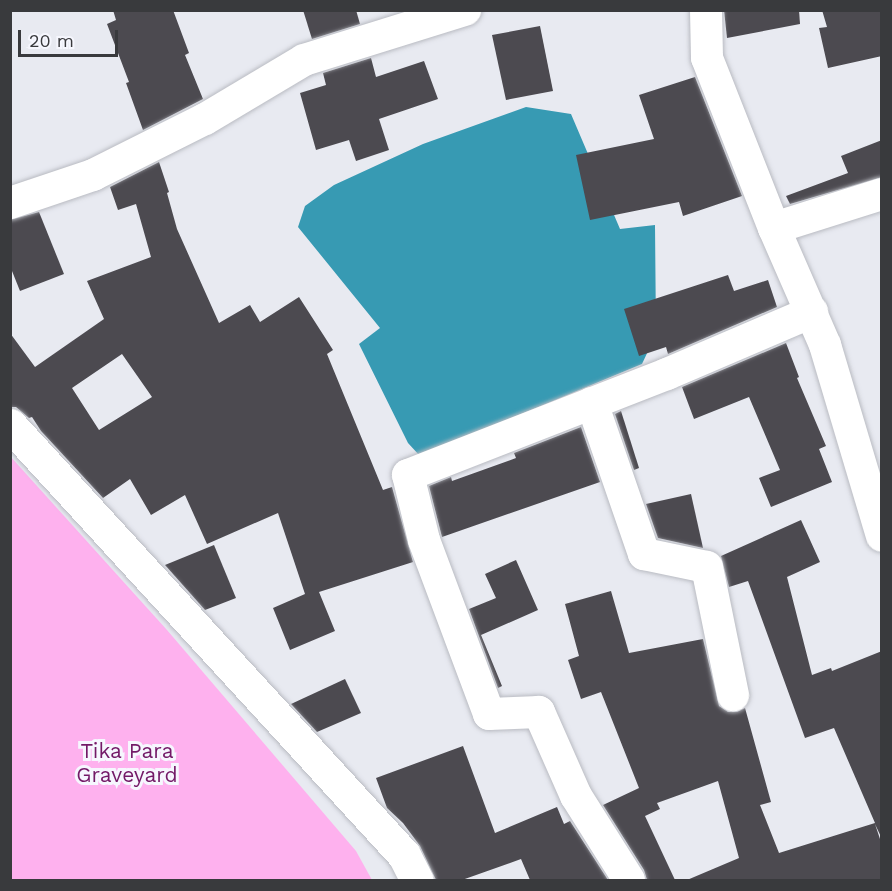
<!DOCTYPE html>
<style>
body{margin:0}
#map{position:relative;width:892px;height:891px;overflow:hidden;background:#e8eaf1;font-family:"Work Sans",sans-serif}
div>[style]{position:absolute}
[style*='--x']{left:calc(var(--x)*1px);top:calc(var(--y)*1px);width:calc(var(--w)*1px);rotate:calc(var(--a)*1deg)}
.green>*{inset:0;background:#feb1ee}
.water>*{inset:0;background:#379ab3}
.building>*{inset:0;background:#4c4a50}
.roads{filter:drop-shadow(0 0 2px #b9bbc2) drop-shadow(0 0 2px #b9bbc2)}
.street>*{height:32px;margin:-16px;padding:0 16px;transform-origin:16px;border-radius:16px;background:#fff}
.secondary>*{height:33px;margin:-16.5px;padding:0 16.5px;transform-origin:16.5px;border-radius:16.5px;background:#fff}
span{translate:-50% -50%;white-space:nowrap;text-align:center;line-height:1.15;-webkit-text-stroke:6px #f6f7fe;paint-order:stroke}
.park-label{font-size:21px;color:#731967}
.frame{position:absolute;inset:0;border:12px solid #393a3d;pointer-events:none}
.scale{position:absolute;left:18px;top:30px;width:100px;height:27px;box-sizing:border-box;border:3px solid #393a3d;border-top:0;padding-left:8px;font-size:18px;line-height:21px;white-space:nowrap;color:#393a3d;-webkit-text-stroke:4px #f6f7fe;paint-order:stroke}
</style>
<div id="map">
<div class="green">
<div style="clip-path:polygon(10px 456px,167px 630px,356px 851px,372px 880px,11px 880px)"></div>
</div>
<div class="water">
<div style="clip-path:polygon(526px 107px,571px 114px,620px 229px,655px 225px,656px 334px,642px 364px,420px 456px,408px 443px,359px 344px,380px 328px,298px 227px,305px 206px,334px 185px,423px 144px)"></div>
</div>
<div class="building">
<div style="clip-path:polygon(113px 10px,173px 10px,189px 53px,185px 55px,203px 99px,143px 130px,126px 83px,129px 82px,107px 24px,116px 20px)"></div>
<div style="clip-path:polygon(303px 10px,356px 10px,360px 24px,312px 39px)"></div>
<div style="clip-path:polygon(724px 10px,799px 10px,800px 24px,727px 38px)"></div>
<div style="clip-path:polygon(822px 10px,882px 10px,882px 56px,828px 68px,819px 28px,827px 27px)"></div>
<div style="clip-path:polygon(540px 26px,553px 91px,506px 100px,492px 35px)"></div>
<div style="clip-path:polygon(371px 58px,376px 77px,424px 61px,438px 99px,379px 119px,389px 150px,356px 161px,349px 140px,316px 150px,300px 93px,326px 85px,323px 73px)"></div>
<div style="clip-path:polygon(695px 77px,742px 196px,683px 216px,679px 202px,590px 220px,576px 155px,654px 139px,639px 95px)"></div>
<div style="clip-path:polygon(882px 140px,882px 177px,790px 204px,786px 196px,848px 173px,841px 156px)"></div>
<div style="clip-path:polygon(evenodd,159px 162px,169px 192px,167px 193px,177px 229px,219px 323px,250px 305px,260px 322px,299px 297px,333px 350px,327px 354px,383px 490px,392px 487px,413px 562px,319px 592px,335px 631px,290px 650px,273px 608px,305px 594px,278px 513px,207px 544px,185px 495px,151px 515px,130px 479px,103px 498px,41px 431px,32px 417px,29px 418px,16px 407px,10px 407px,10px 333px,35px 367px,104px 319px,87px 281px,151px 257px,136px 204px,118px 210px,110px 187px,159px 162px,122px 354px,152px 397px,99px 430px,72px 388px,122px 354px)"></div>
<div style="clip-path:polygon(39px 212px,64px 274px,20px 291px,10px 266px,10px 220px)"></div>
<div style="clip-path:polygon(728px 275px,734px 291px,768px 280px,777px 307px,668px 354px,666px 347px,639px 356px,624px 309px)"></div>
<div style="clip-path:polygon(786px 343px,799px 377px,797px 378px,826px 446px,819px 449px,832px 482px,771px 507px,759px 478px,780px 470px,749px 397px,694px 419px,682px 387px)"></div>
<div style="clip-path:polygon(621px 411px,639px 468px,634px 470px,615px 414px)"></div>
<div style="clip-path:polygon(581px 427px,600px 482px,442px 537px,429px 486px,451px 477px,452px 481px,516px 458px,514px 453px)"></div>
<div style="clip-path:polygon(691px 494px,703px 548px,658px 538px,646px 504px)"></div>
<div style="clip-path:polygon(801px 520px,820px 562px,787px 577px,812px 675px,831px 668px,832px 671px,882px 651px,882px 839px,875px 824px,882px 845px,882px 880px,687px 880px,739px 858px,718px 781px,657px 803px,660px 809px,645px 816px,675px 880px,647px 880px,644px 870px,603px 805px,639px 788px,601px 692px,581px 699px,568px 660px,579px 656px,565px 604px,611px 591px,629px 653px,703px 639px,719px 706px,728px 712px,737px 712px,745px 708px,771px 802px,760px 805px,779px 853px,875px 823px,834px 728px,805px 738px,748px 581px,729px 587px,721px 556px)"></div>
<div style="clip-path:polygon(214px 545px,236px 598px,205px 610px,165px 565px)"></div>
<div style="clip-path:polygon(516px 560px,538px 610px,481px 635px,502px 686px,498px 688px,469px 609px,496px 598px,485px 574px)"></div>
<div style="clip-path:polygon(345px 679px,361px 713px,317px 732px,291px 704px)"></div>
<div style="clip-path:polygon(463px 746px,495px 833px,557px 807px,564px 824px,570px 821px,608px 880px,530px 880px,521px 859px,462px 880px,436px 880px,420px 846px,403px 823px,387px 808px,376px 778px)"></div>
</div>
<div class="roads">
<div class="street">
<div style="--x:706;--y:10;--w:48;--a:88.8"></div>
<div style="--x:707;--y:58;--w:183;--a:68.5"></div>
<div style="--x:774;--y:228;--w:128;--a:66.4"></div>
<div style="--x:825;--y:345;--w:199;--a:73.4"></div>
<div style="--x:10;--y:203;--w:88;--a:-18.6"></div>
<div style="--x:93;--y:175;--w:125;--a:-26.6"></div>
<div style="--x:205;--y:119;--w:115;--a:-30.8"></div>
<div style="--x:304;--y:60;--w:169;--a:-17.3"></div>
<div style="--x:774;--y:228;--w:113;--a:-17.5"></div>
<div style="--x:592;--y:403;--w:160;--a:71"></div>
<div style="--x:644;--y:554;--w:64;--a:11.7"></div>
<div style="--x:707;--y:567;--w:131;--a:78.5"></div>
<div style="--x:629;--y:880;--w:99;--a:-122.2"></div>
<div style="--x:576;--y:796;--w:92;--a:-113.8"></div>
<div style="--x:539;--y:712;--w:50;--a:177.7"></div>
<div style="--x:489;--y:714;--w:186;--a:-110.5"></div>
<div style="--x:424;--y:540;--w:67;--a:-103.8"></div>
<div style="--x:408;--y:475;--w:278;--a:-21.3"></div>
<div style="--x:667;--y:374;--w:158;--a:-23.2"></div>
</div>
<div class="secondary">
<div style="--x:10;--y:425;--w:583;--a:47.5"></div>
<div style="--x:404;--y:855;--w:28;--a:63"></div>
</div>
</div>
<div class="park-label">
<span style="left:127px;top:763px">Tika Para<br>Graveyard</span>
</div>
<div class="frame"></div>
<div class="scale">20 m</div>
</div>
